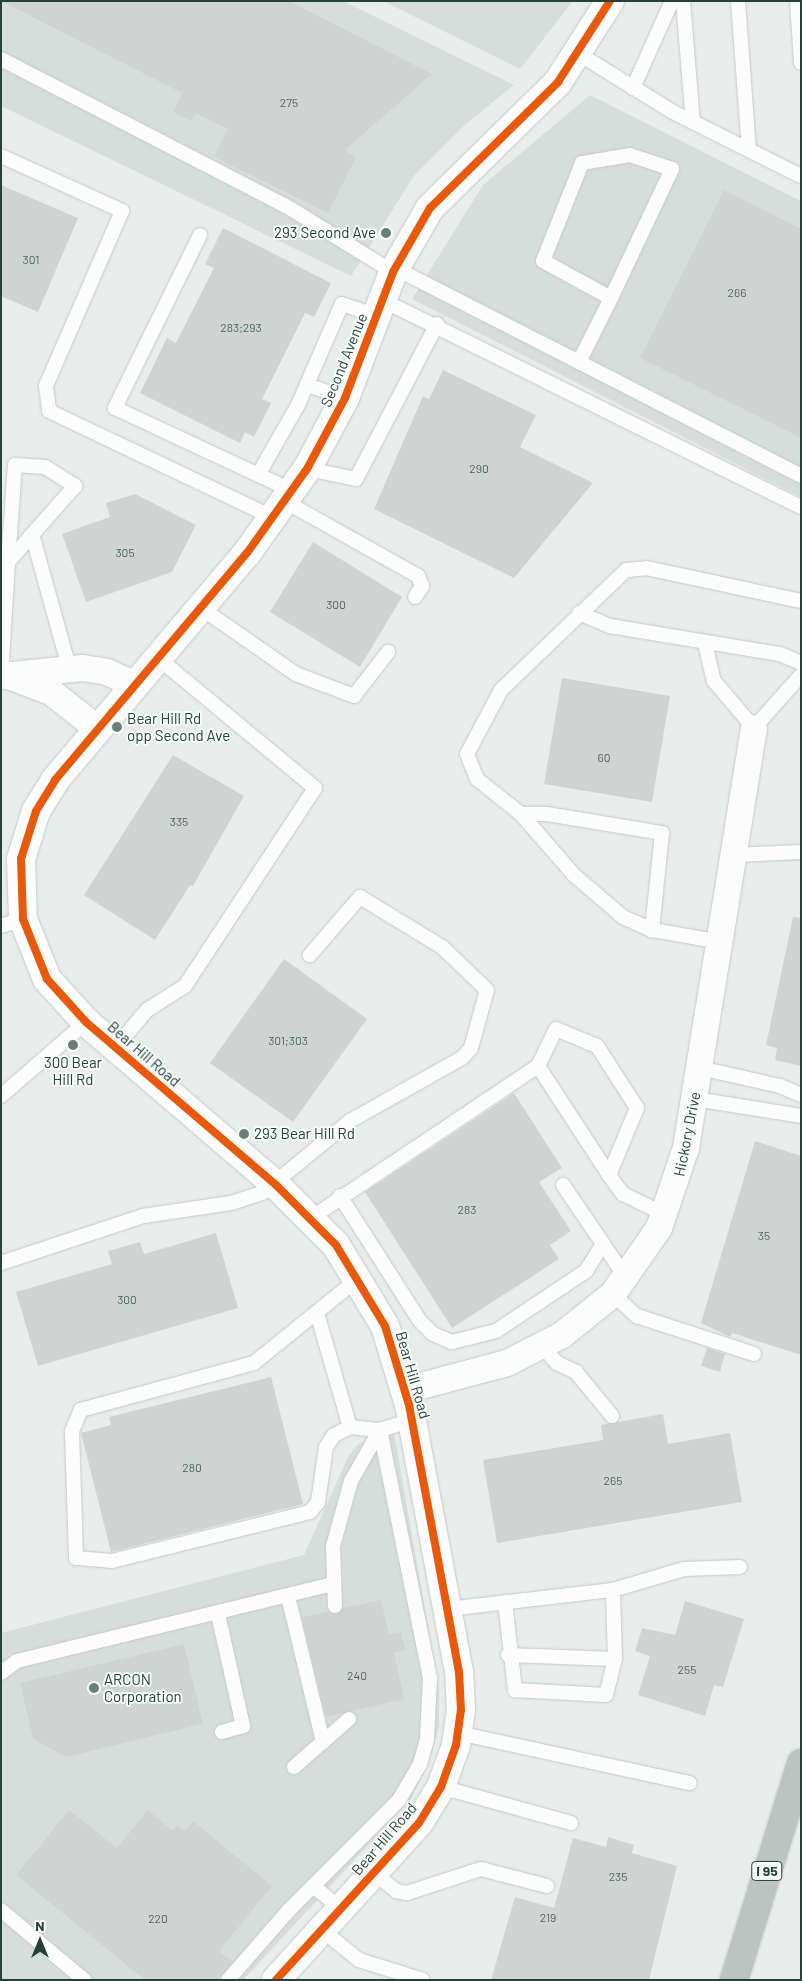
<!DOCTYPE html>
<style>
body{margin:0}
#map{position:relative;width:802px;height:1981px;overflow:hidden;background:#e8edeb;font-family:Barlow,sans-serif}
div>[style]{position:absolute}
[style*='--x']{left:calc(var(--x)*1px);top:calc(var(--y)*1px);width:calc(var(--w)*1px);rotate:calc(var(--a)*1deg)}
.built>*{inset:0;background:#d6dedb}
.building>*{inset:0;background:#cfd4d2}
.roads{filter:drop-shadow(0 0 1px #c5cac8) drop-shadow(0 0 1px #c5cac8)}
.lane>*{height:14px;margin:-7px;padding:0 7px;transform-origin:7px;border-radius:7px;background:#fcfcfc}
.street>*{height:26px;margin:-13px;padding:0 13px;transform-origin:13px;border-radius:13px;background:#fcfcfc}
.secondary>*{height:28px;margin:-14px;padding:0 14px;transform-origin:14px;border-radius:14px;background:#fcfcfc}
.highway>*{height:28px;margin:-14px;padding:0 14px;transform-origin:14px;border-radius:14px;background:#bcc4c2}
.cycleway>*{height:8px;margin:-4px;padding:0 4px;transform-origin:4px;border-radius:4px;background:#e8590c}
.dots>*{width:14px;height:14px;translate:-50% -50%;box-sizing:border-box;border:2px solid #f7fbf9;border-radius:50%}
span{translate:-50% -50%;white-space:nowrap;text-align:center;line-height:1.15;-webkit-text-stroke:4px #f7fbf9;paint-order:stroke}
.number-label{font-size:12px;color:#506761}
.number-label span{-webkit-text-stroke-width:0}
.shield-label span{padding:1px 4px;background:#f7fbf9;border:1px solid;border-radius:4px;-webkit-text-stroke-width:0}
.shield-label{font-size:14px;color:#24423a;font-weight:700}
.poi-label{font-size:15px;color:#24423a}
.right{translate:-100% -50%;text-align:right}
.left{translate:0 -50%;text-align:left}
.street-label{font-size:15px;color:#24423a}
.frame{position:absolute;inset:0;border:2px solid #24423a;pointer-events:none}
.north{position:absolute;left:15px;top:1916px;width:50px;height:50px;-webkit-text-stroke:4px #f7fbf9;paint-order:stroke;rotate:0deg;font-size:14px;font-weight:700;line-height:20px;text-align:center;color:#24423a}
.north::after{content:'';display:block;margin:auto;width:18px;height:22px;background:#24423a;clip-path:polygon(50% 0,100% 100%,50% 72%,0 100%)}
</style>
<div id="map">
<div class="built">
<div style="clip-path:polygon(1px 1px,343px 1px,514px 85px,467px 123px,414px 176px,351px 276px,1px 106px)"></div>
<div style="clip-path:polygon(383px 1px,573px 1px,520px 69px)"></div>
<div style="clip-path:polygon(590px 95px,801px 201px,801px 497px,412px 299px,483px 185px)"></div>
<div style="clip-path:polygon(394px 1432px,439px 1690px,439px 1727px,428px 1764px,411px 1799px,243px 1980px,1px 1980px,1px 1633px,304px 1555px,348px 1457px,358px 1444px)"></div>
</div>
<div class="building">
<div style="clip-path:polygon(1px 1px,289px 1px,432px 74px,345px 150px,356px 157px,328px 213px,214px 157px,228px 129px,195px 113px,191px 121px,173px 112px,182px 93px)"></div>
<div style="clip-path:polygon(1px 185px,78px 218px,38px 312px,1px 296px)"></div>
<div style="clip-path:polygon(724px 190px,801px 229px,801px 438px,640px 358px)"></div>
<div style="clip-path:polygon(223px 228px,331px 283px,314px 317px,305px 313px,262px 399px,271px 403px,254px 437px,245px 432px,240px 443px,140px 393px,167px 338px,176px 343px,214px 268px,205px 264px)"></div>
<div style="clip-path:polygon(443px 370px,536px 415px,520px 447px,593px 483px,514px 578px,374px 509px,423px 396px,429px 399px)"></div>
<div style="clip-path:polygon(135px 494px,196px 525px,172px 572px,86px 602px,62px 534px,110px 517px,106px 503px)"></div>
<div style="clip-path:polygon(313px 542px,402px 597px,360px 667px,270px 612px)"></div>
<div style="clip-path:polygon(562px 678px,670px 696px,652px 802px,544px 784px)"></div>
<div style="clip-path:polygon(173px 755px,244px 796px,193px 886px,190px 885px,155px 940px,84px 895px)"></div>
<div style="clip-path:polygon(793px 917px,801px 918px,801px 1066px,775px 1060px,777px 1048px,766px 1045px)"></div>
<div style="clip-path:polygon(284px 959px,367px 1019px,293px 1122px,210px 1063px)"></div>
<div style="clip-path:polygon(514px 1093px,562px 1168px,539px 1182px,571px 1231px,550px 1245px,559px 1259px,452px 1328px,365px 1192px)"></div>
<div style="clip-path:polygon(755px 1141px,801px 1156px,801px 1355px,732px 1333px,730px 1337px,701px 1323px)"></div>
<div style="clip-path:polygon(216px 1233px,238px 1308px,38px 1366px,16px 1292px,112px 1264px,108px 1251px,140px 1242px,144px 1254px)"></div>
<div style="clip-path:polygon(707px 1348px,725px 1354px,720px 1372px,701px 1366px)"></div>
<div style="clip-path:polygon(271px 1377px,303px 1504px,111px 1552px,81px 1433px,111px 1425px,109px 1417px)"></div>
<div style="clip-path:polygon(663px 1414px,668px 1444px,730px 1433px,742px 1502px,497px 1543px,483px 1460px,603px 1440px,601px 1425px)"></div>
<div style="clip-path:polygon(381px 1600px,389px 1634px,401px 1632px,405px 1650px,394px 1653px,404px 1699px,326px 1717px,302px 1617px,328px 1612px,336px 1615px,343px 1608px)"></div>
<div style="clip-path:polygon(685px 1601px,744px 1619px,723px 1687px,714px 1685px,705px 1716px,638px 1695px,650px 1656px,635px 1651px,642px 1628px,675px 1635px)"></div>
<div style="clip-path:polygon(184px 1644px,203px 1724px,66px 1757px,33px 1739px,20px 1683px)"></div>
<div style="clip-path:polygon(69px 1810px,117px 1848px,148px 1810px,173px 1831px,177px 1825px,185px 1831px,193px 1821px,272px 1886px,219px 1951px,232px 1962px,219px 1980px,145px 1980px,16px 1875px)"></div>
<div style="clip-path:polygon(608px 1837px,634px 1845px,632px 1853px,677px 1866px,649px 1980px,491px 1980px,515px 1897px,554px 1908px,573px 1838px,606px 1847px)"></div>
</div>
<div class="roads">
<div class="lane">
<div style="--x:683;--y:1;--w:121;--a:85.3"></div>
<div style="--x:738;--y:1;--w:149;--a:85.8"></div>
<div style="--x:797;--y:1;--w:62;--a:86.3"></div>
<div style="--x:579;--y:54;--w:110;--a:31.7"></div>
<div style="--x:673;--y:112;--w:143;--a:26.6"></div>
<div style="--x:1;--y:59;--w:321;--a:27.3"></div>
<div style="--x:286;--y:206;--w:126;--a:31.7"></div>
<div style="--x:633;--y:88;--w:95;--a:-65.9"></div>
<div style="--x:1;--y:156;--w:133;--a:24.4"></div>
<div style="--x:122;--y:211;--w:191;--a:113.5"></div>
<div style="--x:46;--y:386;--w:25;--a:83"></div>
<div style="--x:49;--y:411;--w:249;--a:25.4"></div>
<div style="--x:200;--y:235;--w:193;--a:116.2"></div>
<div style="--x:115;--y:408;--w:196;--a:25"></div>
<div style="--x:395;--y:268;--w:456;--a:27.1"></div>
<div style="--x:382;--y:300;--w:467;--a:26.3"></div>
<div style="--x:579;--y:362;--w:72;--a:-63.4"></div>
<div style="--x:611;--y:298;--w:143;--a:-64.7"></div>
<div style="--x:672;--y:169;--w:44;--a:-161.6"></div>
<div style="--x:630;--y:155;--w:49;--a:170.5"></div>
<div style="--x:582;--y:163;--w:105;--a:111.7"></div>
<div style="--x:543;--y:261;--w:77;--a:28.6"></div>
<div style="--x:307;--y:385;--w:40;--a:18.9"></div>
<div style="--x:307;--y:469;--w:50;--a:11.5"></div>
<div style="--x:356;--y:479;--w:175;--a:-62.4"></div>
<div style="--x:258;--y:475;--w:81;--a:-60.3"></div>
<div style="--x:298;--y:405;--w:110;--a:-66.5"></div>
<div style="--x:342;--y:304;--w:36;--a:19"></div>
<div style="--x:286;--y:502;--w:151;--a:29.3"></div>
<div style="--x:418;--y:576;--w:11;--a:68"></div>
<div style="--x:422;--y:586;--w:13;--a:122"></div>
<div style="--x:32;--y:534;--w:138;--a:74.5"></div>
<div style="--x:201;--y:608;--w:116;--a:34.8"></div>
<div style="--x:296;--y:674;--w:62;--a:20.8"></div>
<div style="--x:354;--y:696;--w:56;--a:-52.3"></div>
<div style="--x:579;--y:613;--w:34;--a:23"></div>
<div style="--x:610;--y:626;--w:172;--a:9.4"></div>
<div style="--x:780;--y:654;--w:23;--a:23"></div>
<div style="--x:705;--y:643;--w:39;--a:77"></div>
<div style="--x:714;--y:681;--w:62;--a:49.6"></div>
<div style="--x:754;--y:728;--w:71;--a:-48.4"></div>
<div style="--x:1;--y:676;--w:114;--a:-86.5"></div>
<div style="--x:8;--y:562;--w:97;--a:-85.9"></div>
<div style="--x:15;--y:465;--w:30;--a:4"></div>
<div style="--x:45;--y:467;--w:36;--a:32"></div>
<div style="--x:75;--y:486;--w:101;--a:131.4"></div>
<div style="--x:521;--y:814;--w:26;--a:0"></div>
<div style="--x:547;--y:814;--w:117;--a:9.4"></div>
<div style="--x:662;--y:833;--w:98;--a:95.9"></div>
<div style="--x:734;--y:855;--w:67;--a:-2.6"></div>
<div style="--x:1;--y:926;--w:23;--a:-18"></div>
<div style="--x:721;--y:942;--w:70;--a:-170.1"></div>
<div style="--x:652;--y:930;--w:32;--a:-156"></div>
<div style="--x:623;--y:917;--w:65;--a:-139.4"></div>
<div style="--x:574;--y:875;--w:81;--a:-131"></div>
<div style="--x:521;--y:814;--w:56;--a:-141.5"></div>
<div style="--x:477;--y:779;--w:27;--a:-112"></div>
<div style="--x:467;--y:754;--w:72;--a:-62"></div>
<div style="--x:501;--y:690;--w:173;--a:-43.8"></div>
<div style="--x:626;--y:570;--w:21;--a:-5"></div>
<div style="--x:647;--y:568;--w:157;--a:12.1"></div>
<div style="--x:115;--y:1048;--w:50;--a:-49.9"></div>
<div style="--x:147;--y:1010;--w:45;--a:-32.3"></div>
<div style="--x:185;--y:986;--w:237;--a:-56.7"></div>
<div style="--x:315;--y:788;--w:204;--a:-140.4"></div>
<div style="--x:700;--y:1068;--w:82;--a:12.7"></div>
<div style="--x:780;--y:1086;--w:23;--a:23"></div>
<div style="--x:1;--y:1096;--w:113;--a:-41"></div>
<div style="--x:695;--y:1099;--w:107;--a:9.1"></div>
<div style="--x:609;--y:1175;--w:73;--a:-67.3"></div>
<div style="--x:637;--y:1108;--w:74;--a:-122.8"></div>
<div style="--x:597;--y:1046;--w:44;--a:-157.5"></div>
<div style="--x:556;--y:1029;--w:41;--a:115.9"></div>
<div style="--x:538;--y:1066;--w:130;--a:56.9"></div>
<div style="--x:609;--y:1175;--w:24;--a:54"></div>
<div style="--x:623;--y:1194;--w:48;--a:26"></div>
<div style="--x:563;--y:1185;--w:114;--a:55.8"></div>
<div style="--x:340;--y:1196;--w:148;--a:57.4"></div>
<div style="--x:420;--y:1321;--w:18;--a:45"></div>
<div style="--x:433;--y:1334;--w:21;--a:23"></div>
<div style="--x:452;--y:1342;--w:45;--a:-14"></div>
<div style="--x:496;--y:1331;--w:108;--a:-33.7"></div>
<div style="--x:586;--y:1271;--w:32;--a:-58"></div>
<div style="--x:311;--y:1218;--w:273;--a:-33.8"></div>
<div style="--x:1;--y:1263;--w:150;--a:-18.3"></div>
<div style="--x:143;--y:1216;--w:89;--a:-8.4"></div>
<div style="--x:231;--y:1203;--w:33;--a:-18"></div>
<div style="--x:262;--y:1193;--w:114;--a:-39.3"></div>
<div style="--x:350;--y:1121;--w:129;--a:-29.4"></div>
<div style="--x:462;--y:1058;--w:13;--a:-48"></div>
<div style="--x:471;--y:1048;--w:60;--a:-74.6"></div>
<div style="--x:487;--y:990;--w:62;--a:-136.3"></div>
<div style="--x:442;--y:947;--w:96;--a:-148.6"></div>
<div style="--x:360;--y:897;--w:77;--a:130.8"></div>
<div style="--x:613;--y:1294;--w:33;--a:43"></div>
<div style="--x:637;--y:1316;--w:123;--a:18"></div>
<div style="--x:317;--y:1313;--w:119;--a:73.9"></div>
<div style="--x:350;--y:1427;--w:30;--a:6"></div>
<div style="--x:380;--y:1430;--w:34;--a:-17"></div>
<div style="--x:543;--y:1347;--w:21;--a:49"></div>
<div style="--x:557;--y:1363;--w:21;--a:25"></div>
<div style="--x:576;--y:1372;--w:57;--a:50.7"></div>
<div style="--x:350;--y:1427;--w:18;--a:153"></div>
<div style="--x:334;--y:1435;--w:14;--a:124"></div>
<div style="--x:326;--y:1447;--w:56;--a:98.3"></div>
<div style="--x:318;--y:1502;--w:13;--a:129"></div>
<div style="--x:310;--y:1512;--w:204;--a:166.1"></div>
<div style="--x:112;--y:1561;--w:36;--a:-175"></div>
<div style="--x:76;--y:1558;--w:127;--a:-91.8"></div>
<div style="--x:72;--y:1431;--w:23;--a:-67"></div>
<div style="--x:81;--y:1410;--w:179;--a:-15.2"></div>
<div style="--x:254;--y:1363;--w:135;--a:-39"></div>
<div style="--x:288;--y:1596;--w:150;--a:76.5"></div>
<div style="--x:505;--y:1602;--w:89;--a:83.5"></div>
<div style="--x:515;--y:1690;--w:91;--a:3.1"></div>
<div style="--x:606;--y:1695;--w:37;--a:-76"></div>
<div style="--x:615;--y:1659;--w:69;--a:-91.7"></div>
<div style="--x:335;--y:1606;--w:60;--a:-91.9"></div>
<div style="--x:333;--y:1546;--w:67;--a:-74.5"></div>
<div style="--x:351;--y:1481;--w:59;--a:-60.4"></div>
<div style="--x:448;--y:1609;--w:166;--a:-6.6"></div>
<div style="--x:613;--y:1590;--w:74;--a:-16.5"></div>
<div style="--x:684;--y:1569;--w:56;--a:-2"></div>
<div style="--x:218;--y:1614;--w:115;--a:77.4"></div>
<div style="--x:243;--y:1726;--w:22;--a:164"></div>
<div style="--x:508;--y:1655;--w:107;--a:2.1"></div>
<div style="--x:1;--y:1673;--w:20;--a:-37"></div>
<div style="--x:17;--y:1661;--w:325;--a:-13.7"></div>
<div style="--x:458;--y:1733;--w:237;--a:12.2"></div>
<div style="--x:294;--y:1767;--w:73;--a:-41.1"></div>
<div style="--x:441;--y:1787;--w:135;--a:15.5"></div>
<div style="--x:374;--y:1873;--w:28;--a:39"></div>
<div style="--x:396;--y:1891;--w:11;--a:10"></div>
<div style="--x:407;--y:1893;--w:78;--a:-18"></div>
<div style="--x:481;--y:1869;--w:68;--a:14.4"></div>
<div style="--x:313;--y:1886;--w:36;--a:39"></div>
<div style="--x:1;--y:1910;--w:109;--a:40.1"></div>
<div style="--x:322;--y:1930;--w:48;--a:39"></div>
<div style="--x:359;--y:1960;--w:67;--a:17.4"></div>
<div style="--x:228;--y:1980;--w:93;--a:-48.9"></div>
<div style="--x:289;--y:1910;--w:156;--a:-45"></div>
<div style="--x:399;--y:1800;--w:42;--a:-59.7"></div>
<div style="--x:420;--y:1764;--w:26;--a:-74"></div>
<div style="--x:427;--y:1739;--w:61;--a:-87.2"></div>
<div style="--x:430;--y:1678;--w:253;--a:-101.4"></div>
</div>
<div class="street">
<div style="--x:1;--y:676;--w:82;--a:-5.6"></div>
<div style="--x:83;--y:668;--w:24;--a:9"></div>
<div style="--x:107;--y:672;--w:31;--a:25"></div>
<div style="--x:12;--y:677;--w:42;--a:21"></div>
<div style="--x:51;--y:692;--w:60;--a:38.2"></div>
<div style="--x:406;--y:1390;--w:105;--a:-15"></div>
<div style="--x:507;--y:1363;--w:62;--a:-27"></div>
<div style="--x:562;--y:1335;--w:65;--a:-38.8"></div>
<div style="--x:613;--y:1294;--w:80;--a:-55.1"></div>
<div style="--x:659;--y:1228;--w:84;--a:-71.4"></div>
<div style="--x:686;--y:1148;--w:425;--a:-80.8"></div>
</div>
<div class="secondary">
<div style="--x:276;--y:1980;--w:212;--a:-47.7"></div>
<div style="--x:419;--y:1823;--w:42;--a:-58.6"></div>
<div style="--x:441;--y:1787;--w:45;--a:-70.3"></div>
<div style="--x:456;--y:1745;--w:35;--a:-82"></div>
<div style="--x:461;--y:1710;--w:38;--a:-93"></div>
<div style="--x:459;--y:1672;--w:272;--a:-100.6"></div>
<div style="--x:409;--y:1405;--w:83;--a:-106.9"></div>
<div style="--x:385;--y:1326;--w:95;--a:-121.2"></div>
<div style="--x:336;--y:1245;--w:85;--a:-135"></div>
<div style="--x:276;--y:1185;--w:250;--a:-139.4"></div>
<div style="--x:86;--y:1022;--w:58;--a:-132.2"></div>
<div style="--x:47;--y:979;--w:65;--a:-111.8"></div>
<div style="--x:23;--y:919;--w:60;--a:-91.9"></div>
<div style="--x:21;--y:859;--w:50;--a:-72.6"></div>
<div style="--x:36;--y:811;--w:36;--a:-58"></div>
<div style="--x:55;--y:780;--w:297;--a:-49.8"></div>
<div style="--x:247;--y:553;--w:103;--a:-54.5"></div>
<div style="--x:307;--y:469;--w:81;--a:-61.8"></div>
<div style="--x:345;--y:398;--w:135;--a:-69.1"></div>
<div style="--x:393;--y:272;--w:74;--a:-60"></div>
<div style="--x:430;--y:208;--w:180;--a:-44.5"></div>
<div style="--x:558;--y:82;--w:96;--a:-57.3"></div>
</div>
<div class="highway">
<div style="--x:734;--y:1980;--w:227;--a:-72.8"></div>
</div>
</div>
<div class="cycleway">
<div style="--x:276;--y:1980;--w:212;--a:-47.7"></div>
<div style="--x:419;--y:1823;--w:42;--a:-58.6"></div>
<div style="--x:441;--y:1787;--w:45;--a:-70.3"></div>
<div style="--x:456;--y:1745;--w:35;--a:-82"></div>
<div style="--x:461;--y:1710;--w:38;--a:-93"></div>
<div style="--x:459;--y:1672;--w:272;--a:-100.6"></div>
<div style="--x:409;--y:1405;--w:83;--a:-106.9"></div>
<div style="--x:385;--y:1326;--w:95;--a:-121.2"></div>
<div style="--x:336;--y:1245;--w:85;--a:-135"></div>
<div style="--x:276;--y:1185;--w:250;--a:-139.4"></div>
<div style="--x:86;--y:1022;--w:58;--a:-132.2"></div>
<div style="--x:47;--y:979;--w:65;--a:-111.8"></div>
<div style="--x:23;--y:919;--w:60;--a:-91.9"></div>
<div style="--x:21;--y:859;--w:50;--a:-72.6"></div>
<div style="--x:36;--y:811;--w:36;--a:-58"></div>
<div style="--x:55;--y:780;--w:297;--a:-49.8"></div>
<div style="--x:247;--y:553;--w:103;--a:-54.5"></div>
<div style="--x:307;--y:469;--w:81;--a:-61.8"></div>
<div style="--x:345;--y:398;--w:135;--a:-69.1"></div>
<div style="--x:393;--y:272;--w:74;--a:-60"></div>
<div style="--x:430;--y:208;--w:180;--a:-44.5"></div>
<div style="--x:558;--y:82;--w:96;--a:-57.3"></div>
</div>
<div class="dots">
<div style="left:386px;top:233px;background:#697e78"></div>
<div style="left:117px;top:727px;background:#697e78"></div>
<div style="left:73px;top:1045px;background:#697e78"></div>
<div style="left:244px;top:1134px;background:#697e78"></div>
<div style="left:94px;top:1688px;background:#697e78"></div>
</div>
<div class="number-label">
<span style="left:289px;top:103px">275</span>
<span style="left:31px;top:260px">301</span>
<span style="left:737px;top:293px">266</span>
<span style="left:241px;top:328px">283;293</span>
<span style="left:479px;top:469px">290</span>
<span style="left:125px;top:553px">305</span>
<span style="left:336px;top:605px">300</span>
<span style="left:604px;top:758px">60</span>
<span style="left:179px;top:822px">335</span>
<span style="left:288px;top:1041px">301;303</span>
<span style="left:467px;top:1210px">283</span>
<span style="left:764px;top:1236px">35</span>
<span style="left:127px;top:1300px">300</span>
<span style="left:192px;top:1468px">280</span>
<span style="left:613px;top:1481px">265</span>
<span style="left:687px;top:1670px">255</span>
<span style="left:357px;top:1676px">240</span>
<span style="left:618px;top:1877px">235</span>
<span style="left:548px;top:1918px">219</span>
<span style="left:158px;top:1919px">220</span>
</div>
<div class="shield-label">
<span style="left:767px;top:1871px">I 95</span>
</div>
<div class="poi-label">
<span class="right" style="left:376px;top:233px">293 Second Ave</span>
<span class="left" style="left:127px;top:727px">Bear Hill Rd<br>opp Second Ave</span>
<span style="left:73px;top:1071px">300 Bear<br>Hill Rd</span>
<span class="left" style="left:254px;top:1134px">293 Bear Hill Rd</span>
<span class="left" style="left:104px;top:1688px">ARCON<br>Corporation</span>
</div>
<div class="street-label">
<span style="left:344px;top:360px;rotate:-68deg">Second Avenue</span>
<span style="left:144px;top:1054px;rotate:41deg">Bear Hill Road</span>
<span style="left:687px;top:1134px;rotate:-79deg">Hickory Drive</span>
<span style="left:413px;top:1375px;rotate:74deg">Bear Hill Road</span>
<span style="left:384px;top:1839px;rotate:-49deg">Bear Hill Road</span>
</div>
<div class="frame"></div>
<div class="north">N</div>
</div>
